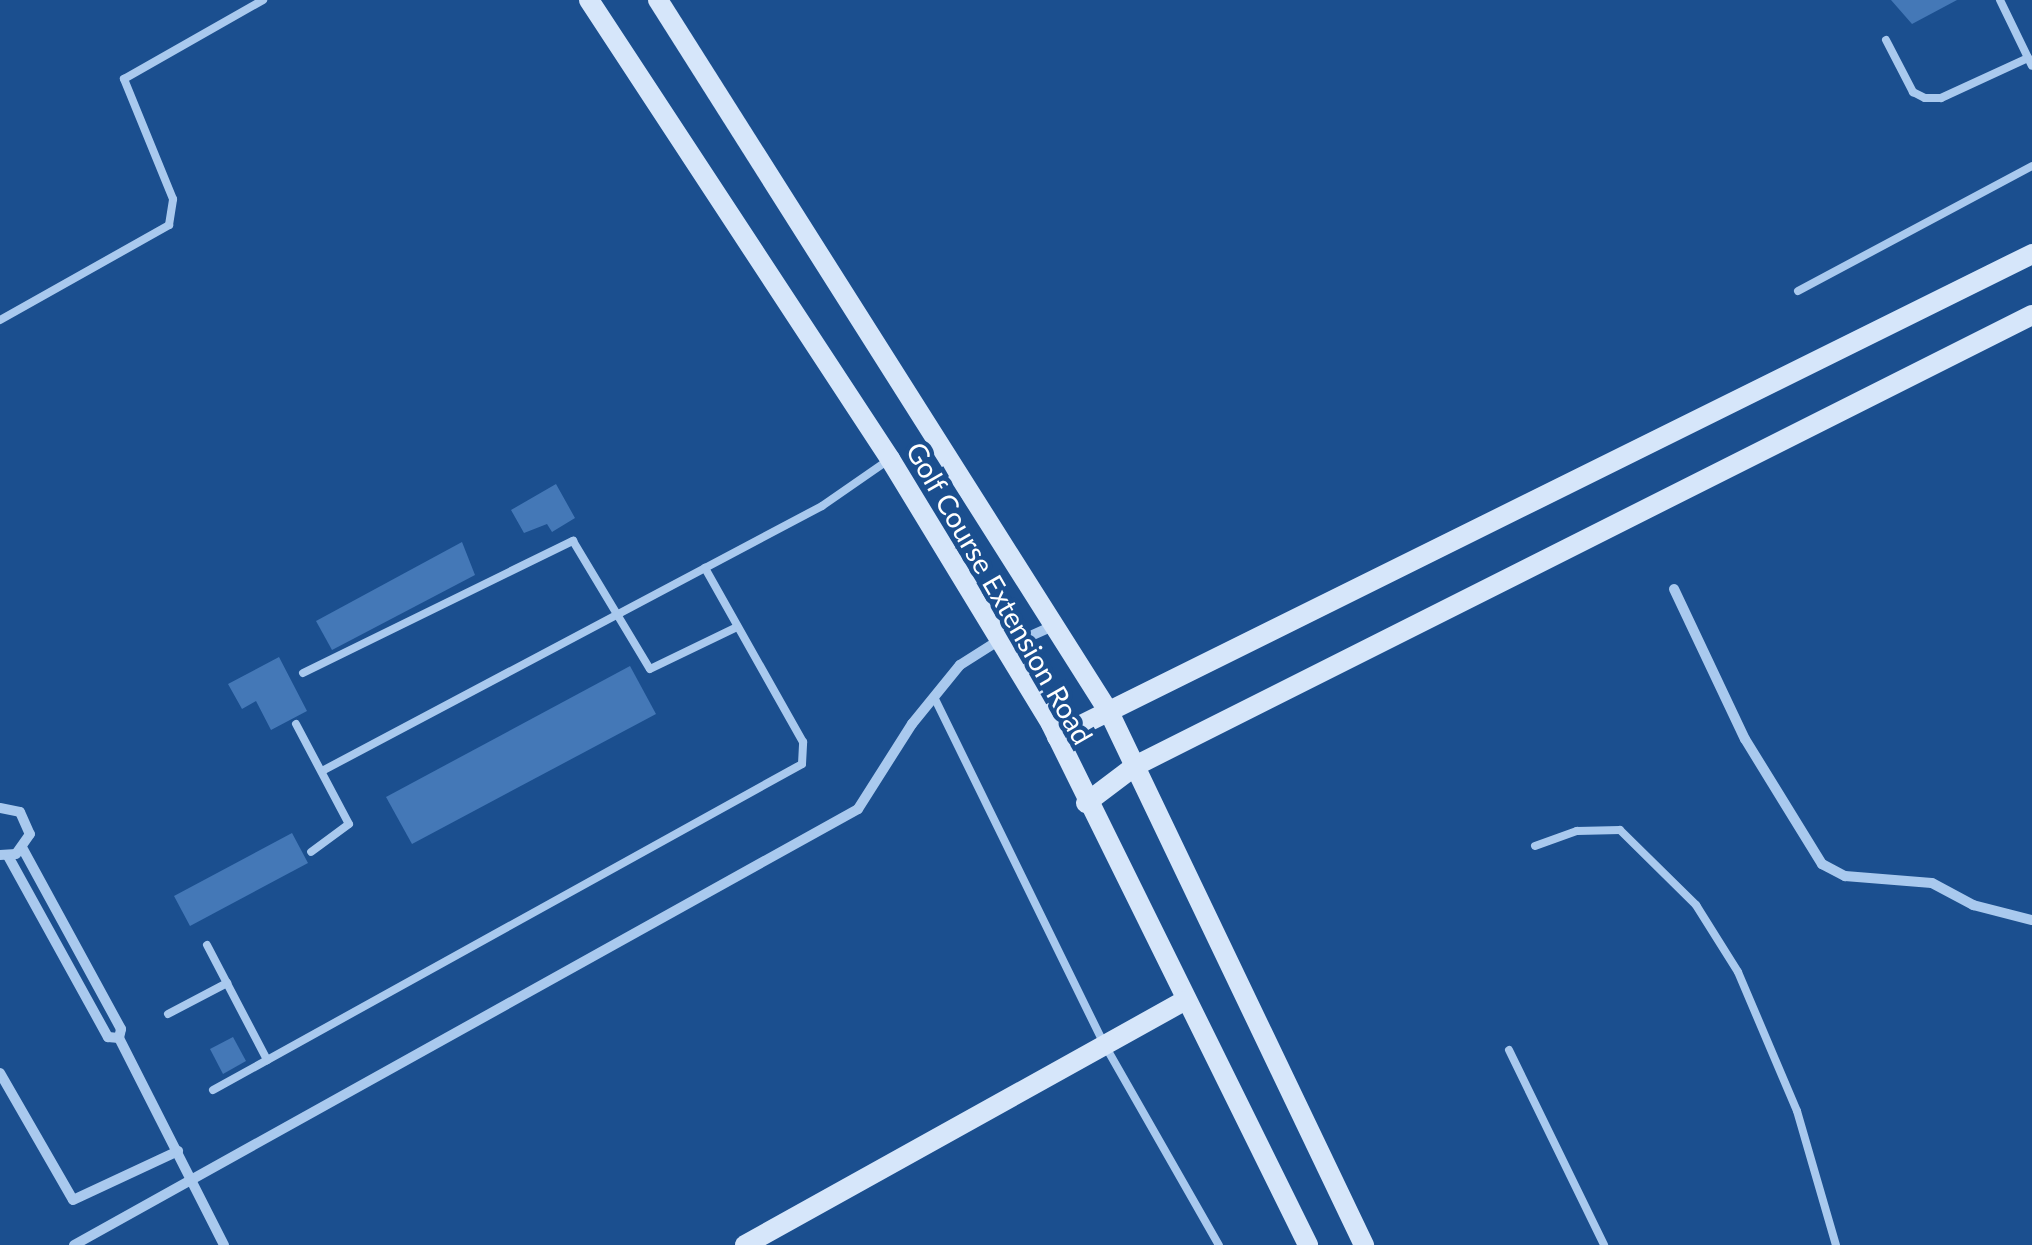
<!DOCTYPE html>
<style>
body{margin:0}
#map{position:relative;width:2032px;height:1245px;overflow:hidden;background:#1b4f8f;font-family:Lato,sans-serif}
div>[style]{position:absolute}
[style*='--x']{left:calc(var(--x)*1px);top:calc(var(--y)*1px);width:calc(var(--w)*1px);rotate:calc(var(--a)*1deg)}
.building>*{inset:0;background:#4478b7}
.lane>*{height:8px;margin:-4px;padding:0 4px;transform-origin:4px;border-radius:4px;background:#a9c9ee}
.street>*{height:10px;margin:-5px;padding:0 5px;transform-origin:5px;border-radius:5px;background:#a9c9ee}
.secondary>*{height:20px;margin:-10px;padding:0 10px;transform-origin:10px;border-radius:10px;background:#d6e6fa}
span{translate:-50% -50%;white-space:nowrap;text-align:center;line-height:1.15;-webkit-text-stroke:9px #1b4f8f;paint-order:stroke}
.street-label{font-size:28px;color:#fff}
</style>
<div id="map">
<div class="building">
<div style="clip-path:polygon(1891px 0,1957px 0,1912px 24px)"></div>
<div style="clip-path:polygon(556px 484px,575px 518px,552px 532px,547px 524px,524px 533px,511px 510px)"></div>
<div style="clip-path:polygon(462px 542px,475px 575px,332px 650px,316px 621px)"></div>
<div style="clip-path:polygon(279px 657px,307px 711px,271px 730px,256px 701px,242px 709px,228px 684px)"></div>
<div style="clip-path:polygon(630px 666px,656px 714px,412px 844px,386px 797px)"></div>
<div style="clip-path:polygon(292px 833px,308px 863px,190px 926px,174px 896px)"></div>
<div style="clip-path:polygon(233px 1037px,246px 1061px,223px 1074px,210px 1049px)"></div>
</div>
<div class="lane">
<div style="--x:2000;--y:0;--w:73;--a:64.1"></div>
<div style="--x:1886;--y:40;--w:59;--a:62.6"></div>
<div style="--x:1913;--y:92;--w:13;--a:27"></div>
<div style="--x:1925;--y:98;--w:16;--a:0"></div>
<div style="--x:1941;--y:98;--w:96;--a:-24.7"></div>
<div style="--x:1798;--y:291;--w:265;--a:-28.1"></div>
<div style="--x:0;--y:320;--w:194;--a:-29.3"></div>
<div style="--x:169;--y:225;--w:26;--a:-81"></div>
<div style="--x:173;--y:199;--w:130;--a:-112.2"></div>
<div style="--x:124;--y:79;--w:160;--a:-29.6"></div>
<div style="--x:303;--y:673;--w:301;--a:-26.1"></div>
<div style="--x:573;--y:541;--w:149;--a:59"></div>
<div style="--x:650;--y:669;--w:97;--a:-25.8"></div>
<div style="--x:935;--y:699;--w:382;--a:63.9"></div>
<div style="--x:1103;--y:1042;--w:234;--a:60.3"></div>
<div style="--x:296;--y:724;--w:113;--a:62.1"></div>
<div style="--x:349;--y:824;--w:47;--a:143.6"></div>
<div style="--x:322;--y:771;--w:566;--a:-27.92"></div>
<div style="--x:822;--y:506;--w:79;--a:-34.7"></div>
<div style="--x:1535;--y:846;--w:45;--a:-19.7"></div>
<div style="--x:1577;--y:831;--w:43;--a:-1.3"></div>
<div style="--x:1620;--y:830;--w:107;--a:44.6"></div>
<div style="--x:1696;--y:905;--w:79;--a:57.9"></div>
<div style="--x:1738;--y:972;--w:151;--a:67"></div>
<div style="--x:1797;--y:1111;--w:140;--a:73.8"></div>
<div style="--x:207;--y:945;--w:130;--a:62.4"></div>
<div style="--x:168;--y:1014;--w:67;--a:-27.7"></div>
<div style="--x:1509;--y:1050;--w:217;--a:64"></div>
<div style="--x:213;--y:1090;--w:673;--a:-28.96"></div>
<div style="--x:802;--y:764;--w:22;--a:-87"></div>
<div style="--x:803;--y:742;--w:200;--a:-119.4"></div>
</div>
<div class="street">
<div style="--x:1674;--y:589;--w:166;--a:64.7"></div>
<div style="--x:1745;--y:739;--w:147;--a:58.4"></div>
<div style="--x:1822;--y:864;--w:26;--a:28"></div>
<div style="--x:1845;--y:876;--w:87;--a:4.6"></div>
<div style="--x:1932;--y:883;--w:47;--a:28.2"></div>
<div style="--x:1973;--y:905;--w:61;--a:14.3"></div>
<div style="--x:1006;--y:647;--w:54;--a:-24.2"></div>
<div style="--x:0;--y:808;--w:20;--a:11"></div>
<div style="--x:20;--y:812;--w:24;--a:66"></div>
<div style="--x:30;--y:834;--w:24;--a:125"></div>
<div style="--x:16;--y:854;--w:16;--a:176"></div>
<div style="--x:8;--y:856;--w:207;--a:61.1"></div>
<div style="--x:108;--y:1037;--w:11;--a:5"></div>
<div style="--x:119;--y:1038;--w:9;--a:-77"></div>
<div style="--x:121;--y:1029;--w:205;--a:-118.6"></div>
<div style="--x:119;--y:1038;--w:232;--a:63.1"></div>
<div style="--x:0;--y:1073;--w:146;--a:60.1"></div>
<div style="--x:73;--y:1200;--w:116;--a:-25"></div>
<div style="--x:74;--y:1245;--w:897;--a:-29.08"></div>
<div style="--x:858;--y:809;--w:101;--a:-57.6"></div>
<div style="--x:912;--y:724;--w:76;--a:-50.9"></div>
<div style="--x:960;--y:665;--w:49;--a:-32.4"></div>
</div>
<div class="secondary">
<div style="--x:589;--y:0;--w:549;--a:56.74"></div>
<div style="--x:890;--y:459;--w:310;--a:58.7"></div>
<div style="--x:1051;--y:724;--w:581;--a:63.74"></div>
<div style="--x:658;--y:0;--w:845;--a:57.66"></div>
<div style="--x:1110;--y:714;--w:589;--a:64.44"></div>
<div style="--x:1057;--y:737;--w:1088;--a:-26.35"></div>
<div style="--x:1086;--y:803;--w:61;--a:-37.1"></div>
<div style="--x:1135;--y:766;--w:1004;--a:-26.69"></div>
<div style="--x:745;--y:1245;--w:502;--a:-29.07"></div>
</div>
<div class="street-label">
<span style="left:1000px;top:593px;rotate:60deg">Golf Course Extension Road</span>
</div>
</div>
